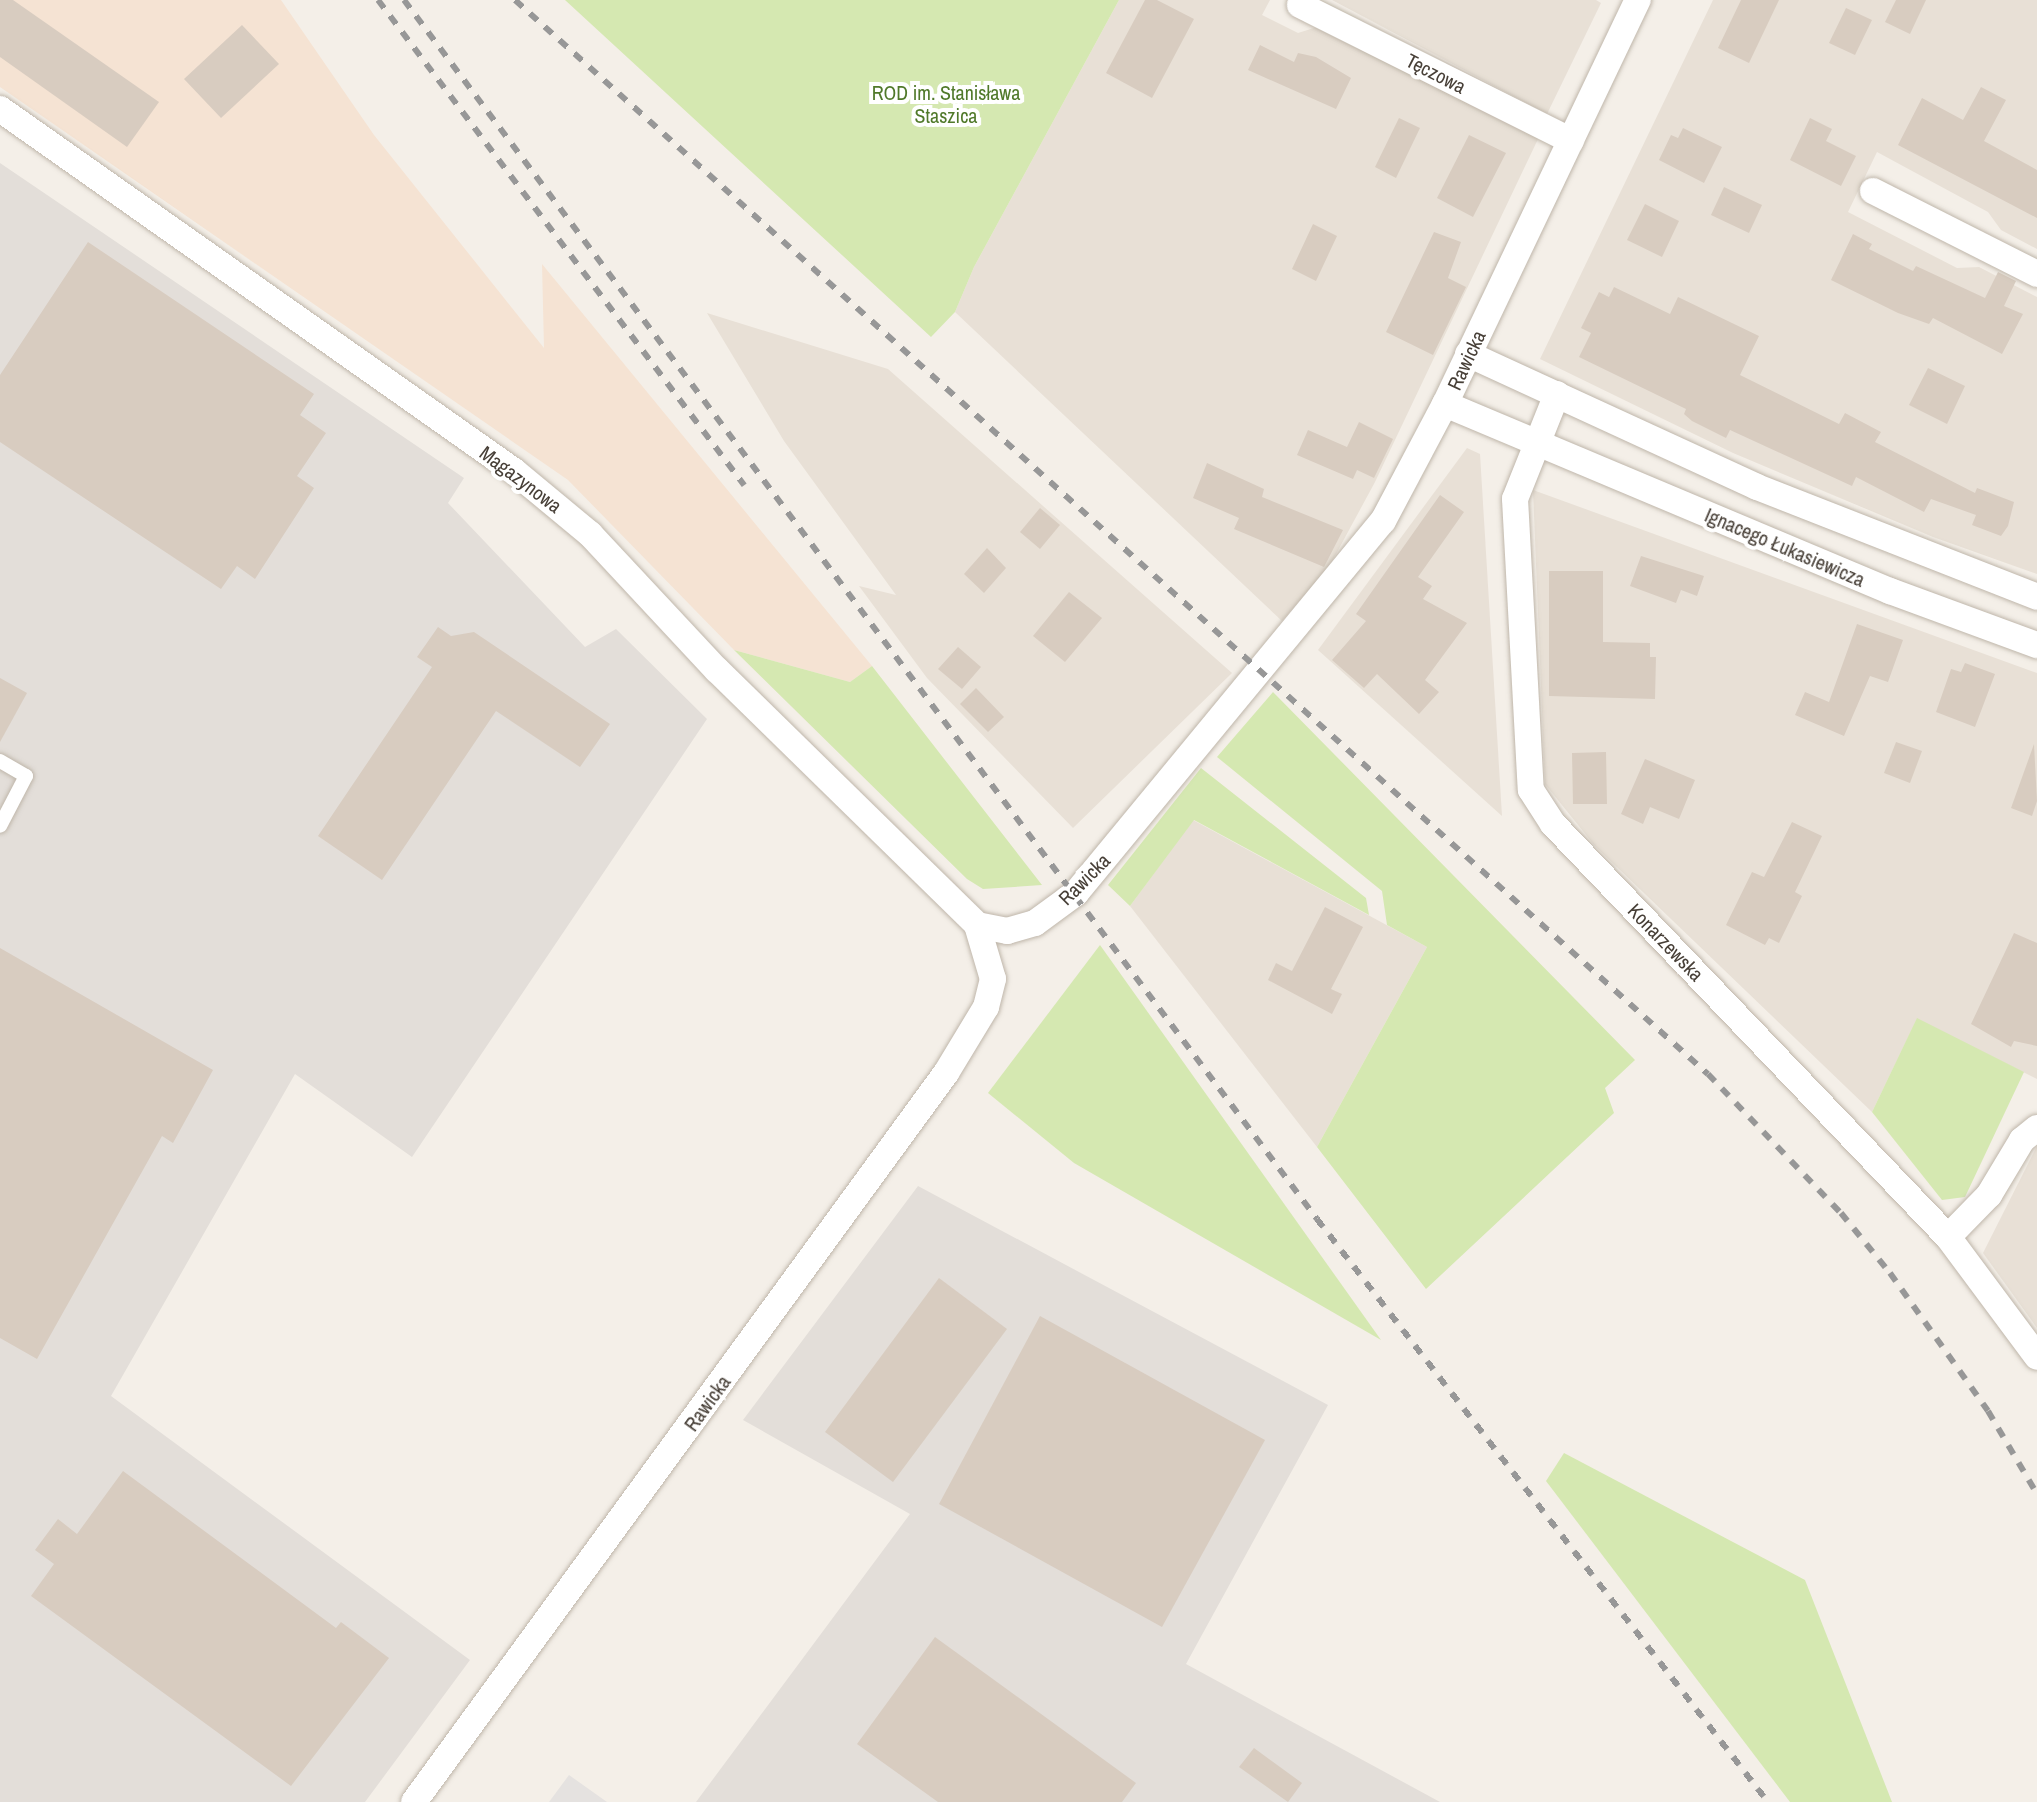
<!DOCTYPE html>
<meta charset="utf-8">
<style>
body{margin:0}
#map{position:relative;width:2037px;height:1802px;overflow:hidden;background:#f4efe8;font-family:"Archivo Narrow",sans-serif}
div>[style]{position:absolute}
[style*='--x']{left:calc(var(--x)*1px);top:calc(var(--y)*1px);width:calc(var(--w)*1px);rotate:calc(var(--a)*1deg)}
.residential>*{inset:0;background:#e8e0d6}
.commercial>*{inset:0;background:#f5e3d3}
.industrial>*{inset:0;background:#e3ded9}
.green>*{inset:0;background:#d5e8b1}
.parking>*{inset:0;background:#e5e2e0}
.building>*{inset:0;background:#d8ccc0}
.roads{filter:drop-shadow(0 0 2px #bfb6aa) drop-shadow(0 0 2px #bfb6aa)}
.service>*{height:14px;margin:-7px;padding:0 7px;transform-origin:7px;border-radius:7px;background:#fff}
.minor>*{height:26px;margin:-13px;padding:0 13px;transform-origin:13px;border-radius:13px;background:#fff}
.rail>*{height:6px;margin-top:-3px;transform-origin:0;background:repeating-linear-gradient(90deg,#979797 0 10px,transparent 0 20px)}
span{translate:-50% -50%;white-space:nowrap;text-align:center;line-height:1.15;-webkit-text-stroke:8px #fff;paint-order:stroke}
.street-label{font-size:20px;color:#473f37}
.park-label{font-size:20px;color:#50792a}
</style>
<div id="map">
<div class="residential">
<div style="clip-path:polygon(1119px 0,1270px 0,1262px 15px,1298px 33px,1317px 27px,1539px 137px,1375px 482px,1329px 567px,1282px 621px,955px 312px,974px 267px)"></div>
<div style="clip-path:polygon(1332px 0,1596px 0,1601px 3px,1547px 114px)"></div>
<div style="clip-path:polygon(1713px 0,2037px 0,2037px 249px,2001px 230px,1988px 212px,1877px 152px,1848px 212px,1957px 268px,1979px 267px,2037px 297px,2037px 574px,1933px 537px,1733px 453px,1540px 359px)"></div>
<div style="clip-path:polygon(707px 313px,888px 369px,1232px 673px,1073px 828px,927px 678px,859px 586px,896px 595px,784px 441px)"></div>
<div style="clip-path:polygon(1467px 448px,1480px 454px,1502px 816px,1318px 650px)"></div>
<div style="clip-path:polygon(1533px 490px,2037px 673px,2037px 1079px,1917px 1019px,1872px 1112px,1595px 846px,1545px 784px)"></div>
<div style="clip-path:polygon(1193px 820px,1427px 947px,1317px 1147px,1130px 906px)"></div>
<div style="clip-path:polygon(2037px 1146px,2037px 1328px,1983px 1253px)"></div>
</div>
<div class="commercial">
<div style="clip-path:polygon(0 0,281px 0,374px 135px,544px 348px,542px 264px,872px 666px,850px 682px,734px 650px,568px 480px,0 87px)"></div>
</div>
<div class="industrial">
<div style="clip-path:polygon(0 163px,464px 478px,448px 503px,585px 647px,616px 629px,707px 719px,412px 1157px,295px 1074px,111px 1396px,470px 1660px,365px 1802px,0 1802px)"></div>
<div style="clip-path:polygon(918px 1186px,1328px 1405px,1186px 1664px,1440px 1802px,696px 1802px,910px 1514px,743px 1420px)"></div>
</div>
<div class="green">
<div style="clip-path:polygon(565px 0,1119px 0,974px 267px,955px 312px,931px 337px)"></div>
<div style="clip-path:polygon(734px 650px,850px 682px,872px 666px,1042px 885px,983px 889px,967px 879px)"></div>
<div style="clip-path:polygon(1273px 692px,1635px 1060px,1605px 1088px,1614px 1113px,1426px 1289px,1317px 1147px,1427px 947px,1387px 925px,1382px 891px,1217px 757px)"></div>
<div style="clip-path:polygon(1201px 768px,1366px 898px,1369px 915px,1194px 820px,1130px 906px,1108px 885px)"></div>
<div style="clip-path:polygon(1100px 945px,1381px 1340px,1074px 1163px,988px 1093px)"></div>
<div style="clip-path:polygon(1917px 1018px,2024px 1072px,1965px 1197px,1942px 1200px,1872px 1112px)"></div>
<div style="clip-path:polygon(1564px 1453px,1805px 1580px,1892px 1802px,1790px 1802px,1546px 1481px)"></div>
</div>
<div class="parking">
<div style="clip-path:polygon(569px 1775px,607px 1802px,549px 1802px)"></div>
</div>
<div class="building">
<div style="clip-path:polygon(0 0,13px 0,159px 102px,127px 147px,0 57px)"></div>
<div style="clip-path:polygon(1145px 0,1157px 0,1194px 19px,1152px 98px,1106px 73px)"></div>
<div style="clip-path:polygon(1741px 0,1779px 0,1749px 63px,1718px 48px)"></div>
<div style="clip-path:polygon(1896px 0,1926px 0,1910px 34px,1885px 22px)"></div>
<div style="clip-path:polygon(1846px 8px,1872px 20px,1855px 55px,1829px 43px)"></div>
<div style="clip-path:polygon(242px 25px,279px 64px,221px 118px,184px 79px)"></div>
<div style="clip-path:polygon(1260px 45px,1294px 62px,1298px 53px,1316px 57px,1351px 78px,1336px 109px,1248px 70px)"></div>
<div style="clip-path:polygon(1981px 87px,2006px 100px,1984px 141px,2037px 170px,2037px 218px,1898px 145px,1922px 98px,1963px 120px)"></div>
<div style="clip-path:polygon(1399px 118px,1420px 128px,1396px 178px,1375px 167px)"></div>
<div style="clip-path:polygon(1810px 118px,1832px 129px,1826px 141px,1856px 156px,1841px 186px,1790px 160px)"></div>
<div style="clip-path:polygon(1683px 128px,1722px 147px,1704px 183px,1659px 160px,1671px 135px,1678px 138px)"></div>
<div style="clip-path:polygon(1469px 135px,1506px 153px,1473px 217px,1437px 198px)"></div>
<div style="clip-path:polygon(1724px 187px,1762px 205px,1749px 233px,1711px 215px)"></div>
<div style="clip-path:polygon(1645px 204px,1679px 221px,1662px 257px,1627px 240px)"></div>
<div style="clip-path:polygon(1313px 224px,1337px 236px,1316px 281px,1292px 269px)"></div>
<div style="clip-path:polygon(1434px 232px,1461px 242px,1448px 278px,1466px 287px,1433px 355px,1386px 332px)"></div>
<div style="clip-path:polygon(1853px 234px,1872px 244px,1869px 249px,1913px 271px,1916px 266px,1985px 298px,1998px 272px,2016px 281px,2004px 306px,2023px 314px,2002px 354px,1933px 318px,1929px 324px,1898px 313px,1831px 280px)"></div>
<div style="clip-path:polygon(88px 242px,314px 394px,300px 415px,326px 433px,297px 476px,314px 488px,255px 579px,237px 566px,221px 589px,0 442px,0 375px)"></div>
<div style="clip-path:polygon(1614px 287px,1670px 314px,1678px 297px,1759px 336px,1740px 375px,1839px 424px,1845px 413px,1881px 432px,1875px 442px,1975px 493px,1977px 488px,2014px 502px,2008px 526px,2001px 536px,1972px 525px,1976px 515px,1931px 499px,1924px 512px,1856px 477px,1852px 486px,1730px 430px,1726px 438px,1692px 421px,1684px 414px,1686px 409px,1579px 357px,1591px 333px,1581px 328px,1599px 292px,1609px 297px)"></div>
<div style="clip-path:polygon(1928px 368px,1965px 386px,1947px 424px,1909px 405px)"></div>
<div style="clip-path:polygon(1359px 422px,1393px 439px,1374px 478px,1357px 470px,1353px 479px,1297px 455px,1308px 430px,1347px 447px)"></div>
<div style="clip-path:polygon(1207px 463px,1264px 489px,1262px 497px,1343px 530px,1324px 567px,1234px 529px,1239px 518px,1193px 498px)"></div>
<div style="clip-path:polygon(1440px 495px,1464px 512px,1418px 577px,1432px 586px,1423px 599px,1467px 623px,1425px 680px,1439px 692px,1419px 714px,1377px 674px,1364px 688px,1332px 660px,1366px 621px,1356px 614px)"></div>
<div style="clip-path:polygon(1040px 508px,1060px 525px,1040px 549px,1020px 532px)"></div>
<div style="clip-path:polygon(987px 548px,1006px 568px,984px 593px,964px 574px)"></div>
<div style="clip-path:polygon(1641px 556px,1704px 576px,1697px 596px,1681px 590px,1676px 603px,1630px 586px)"></div>
<div style="clip-path:polygon(1549px 571px,1603px 571px,1603px 642px,1650px 643px,1650px 657px,1656px 657px,1655px 699px,1549px 696px)"></div>
<div style="clip-path:polygon(1069px 592px,1102px 618px,1065px 662px,1033px 636px)"></div>
<div style="clip-path:polygon(1857px 624px,1903px 640px,1888px 682px,1870px 676px,1844px 736px,1795px 715px,1805px 692px,1829px 702px)"></div>
<div style="clip-path:polygon(438px 627px,451px 636px,474px 632px,610px 724px,580px 767px,496px 711px,382px 880px,318px 836px,432px 667px,417px 657px)"></div>
<div style="clip-path:polygon(958px 647px,981px 667px,962px 689px,938px 669px)"></div>
<div style="clip-path:polygon(1965px 663px,1995px 674px,1975px 727px,1936px 712px,1951px 669px,1961px 672px)"></div>
<div style="clip-path:polygon(0 678px,27px 693px,0 742px)"></div>
<div style="clip-path:polygon(976px 688px,1004px 717px,988px 732px,960px 704px)"></div>
<div style="clip-path:polygon(1896px 742px,1922px 751px,1910px 783px,1884px 773px)"></div>
<div style="clip-path:polygon(2034px 744px,2037px 801px,2032px 816px,2011px 808px)"></div>
<div style="clip-path:polygon(1606px 752px,1607px 804px,1573px 804px,1572px 753px)"></div>
<div style="clip-path:polygon(1645px 759px,1695px 780px,1679px 819px,1650px 807px,1643px 824px,1621px 814px)"></div>
<div style="clip-path:polygon(1792px 822px,1822px 836px,1795px 892px,1802px 896px,1779px 943px,1769px 938px,1765px 945px,1726px 925px,1752px 872px,1764px 877px)"></div>
<div style="clip-path:polygon(1325px 907px,1363px 927px,1331px 989px,1342px 994px,1332px 1014px,1268px 980px,1276px 963px,1292px 971px)"></div>
<div style="clip-path:polygon(2014px 933px,2037px 943px,2037px 1046px,2014px 1041px,2011px 1047px,1971px 1024px)"></div>
<div style="clip-path:polygon(0 948px,213px 1070px,173px 1143px,162px 1136px,37px 1359px,0 1338px)"></div>
<div style="clip-path:polygon(939px 1278px,1007px 1329px,893px 1482px,825px 1432px)"></div>
<div style="clip-path:polygon(1040px 1316px,1265px 1440px,1162px 1627px,939px 1504px)"></div>
<div style="clip-path:polygon(123px 1471px,336px 1628px,341px 1622px,389px 1658px,291px 1786px,31px 1596px,54px 1564px,35px 1550px,58px 1519px,77px 1534px)"></div>
<div style="clip-path:polygon(935px 1637px,1136px 1783px,1122px 1802px,938px 1802px,857px 1744px)"></div>
<div style="clip-path:polygon(1254px 1748px,1302px 1783px,1288px 1802px,1239px 1767px)"></div>
</div>
<div class="roads">
<div class="service">
<div style="--x:0;--y:761;--w:30;--a:30"></div>
<div style="--x:26;--y:776;--w:56;--a:117.5"></div>
</div>
<div class="minor">
<div style="--x:1300;--y:5;--w:303;--a:26.6"></div>
<div style="--x:0;--y:109;--w:629;--a:35.16"></div>
<div style="--x:514;--y:471;--w:99;--a:39.7"></div>
<div style="--x:590;--y:534;--w:186;--a:47"></div>
<div style="--x:717;--y:670;--w:364;--a:44.4"></div>
<div style="--x:977;--y:925;--w:56;--a:73.5"></div>
<div style="--x:993;--y:979;--w:29;--a:104"></div>
<div style="--x:986;--y:1007;--w:77;--a:121.2"></div>
<div style="--x:946;--y:1073;--w:902;--a:126.12"></div>
<div style="--x:1873;--y:191;--w:184;--a:26.8"></div>
<div style="--x:1468;--y:354;--w:318;--a:24.7"></div>
<div style="--x:1757;--y:487;--w:301;--a:21.4"></div>
<div style="--x:1557;--y:394;--w:113;--a:111.8"></div>
<div style="--x:1515;--y:499;--w:291;--a:86.9"></div>
<div style="--x:1531;--y:790;--w:40;--a:57.1"></div>
<div style="--x:1553;--y:824;--w:571;--a:46.28"></div>
<div style="--x:1948;--y:1237;--w:149;--a:53.4"></div>
<div style="--x:1445;--y:404;--w:483;--a:22.8"></div>
<div style="--x:1890;--y:591;--w:157;--a:20.2"></div>
<div style="--x:977;--y:925;--w:31;--a:11"></div>
<div style="--x:1007;--y:931;--w:29;--a:-16"></div>
<div style="--x:1035;--y:923;--w:51;--a:-36.2"></div>
<div style="--x:1076;--y:893;--w:482;--a:-50.5"></div>
<div style="--x:1383;--y:521;--w:132;--a:-62.1"></div>
<div style="--x:1445;--y:404;--w:448;--a:-64.5"></div>
<div style="--x:1948;--y:1237;--w:59;--a:-45.7"></div>
<div style="--x:1989;--y:1195;--w:64;--a:-59"></div>
<div style="--x:2022;--y:1140;--w:19;--a:-39"></div>
</div>
</div>
<div class="rail">
<div style="--x:378;--y:0;--w:608;--a:52.96"></div>
<div style="--x:404;--y:0;--w:1523;--a:53.17"></div>
<div style="--x:1317;--y:1219;--w:737;--a:52.28"></div>
<div style="--x:515;--y:0;--w:1605;--a:42"></div>
<div style="--x:1708;--y:1074;--w:192;--a:46.3"></div>
<div style="--x:1841;--y:1213;--w:77;--a:50.8"></div>
<div style="--x:1890;--y:1273;--w:169;--a:54.6"></div>
<div style="--x:1988;--y:1411;--w:96;--a:59.4"></div>
</div>
<div class="street-label">
<span style="left:1436px;top:73px;rotate:27deg">Tęczowa</span>
<span style="left:1466px;top:360px;rotate:-65deg">Rawicka</span>
<span style="left:521px;top:479px;rotate:37deg">Magazynowa</span>
<span style="left:1785px;top:547px;rotate:23deg">Ignacego Łukasiewicza</span>
<span style="left:1084px;top:879px;rotate:-45deg">Rawicka</span>
<span style="left:1666px;top:942px;rotate:46deg">Konarzewska</span>
<span style="left:707px;top:1403px;rotate:-54deg">Rawicka</span>
</div>
<div class="park-label">
<span style="left:946px;top:104px">ROD im. Stanisława<br>Staszica</span>
</div>
</div>
